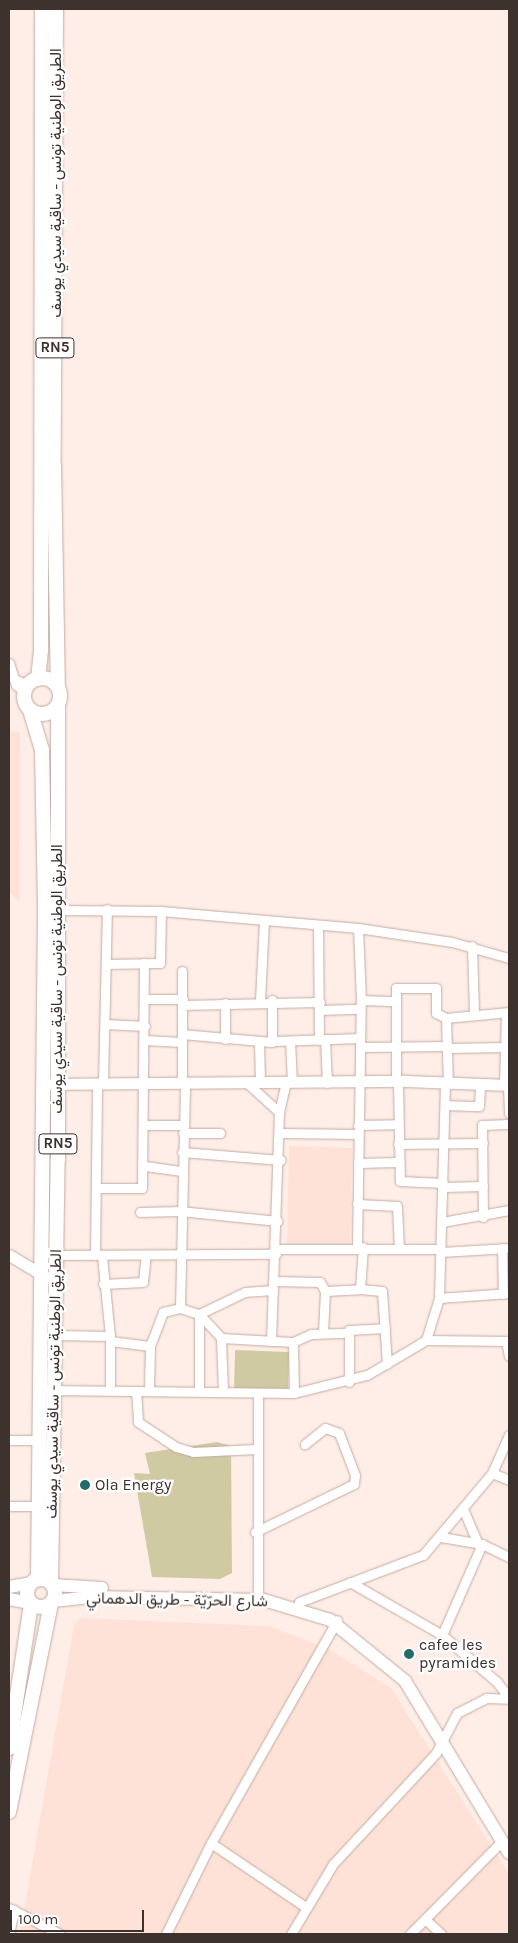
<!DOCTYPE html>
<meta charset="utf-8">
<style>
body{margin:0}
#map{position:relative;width:518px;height:1943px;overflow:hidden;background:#feeee7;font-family:Karla,Vazirmatn,sans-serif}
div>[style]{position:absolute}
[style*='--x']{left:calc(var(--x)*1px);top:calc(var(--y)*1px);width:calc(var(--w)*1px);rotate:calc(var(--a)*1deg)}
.built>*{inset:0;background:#fee2d7}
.green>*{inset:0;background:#d0caa3}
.roads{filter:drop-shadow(0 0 1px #c4aba1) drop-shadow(0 0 1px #c4aba1)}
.minor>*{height:9px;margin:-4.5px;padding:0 4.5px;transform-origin:4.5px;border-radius:4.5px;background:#fff}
.tertiary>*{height:11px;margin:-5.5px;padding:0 5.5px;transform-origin:5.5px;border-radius:5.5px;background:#fff}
.secondary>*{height:12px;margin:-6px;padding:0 6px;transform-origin:6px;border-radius:6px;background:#fff}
.primary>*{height:14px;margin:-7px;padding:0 7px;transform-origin:7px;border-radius:7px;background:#fff}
.primary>.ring{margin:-7px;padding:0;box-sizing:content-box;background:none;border:14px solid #fff;border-radius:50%}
.dots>*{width:14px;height:14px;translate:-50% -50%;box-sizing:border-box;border:2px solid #fff;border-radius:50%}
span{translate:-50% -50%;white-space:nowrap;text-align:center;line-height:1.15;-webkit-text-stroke:4.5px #fff;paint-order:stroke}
.shield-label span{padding:1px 4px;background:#fff;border:1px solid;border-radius:4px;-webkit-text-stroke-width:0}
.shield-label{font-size:15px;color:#3d322e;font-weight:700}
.street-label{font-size:16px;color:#3d322e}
.poi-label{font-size:16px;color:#3d322e}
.left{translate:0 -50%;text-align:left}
.frame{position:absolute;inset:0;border:10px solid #3d322e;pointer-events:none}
.scale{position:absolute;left:10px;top:1910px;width:134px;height:22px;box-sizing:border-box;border:2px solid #3d322e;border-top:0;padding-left:6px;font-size:15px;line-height:18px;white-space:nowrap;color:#3d322e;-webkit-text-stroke:4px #fff;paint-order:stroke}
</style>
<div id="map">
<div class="built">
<div style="clip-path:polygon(9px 732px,20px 732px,19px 902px,9px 891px)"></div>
<div style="clip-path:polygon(289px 1146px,352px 1148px,350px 1248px,287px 1246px)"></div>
<div style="clip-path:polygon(80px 1618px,269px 1626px,329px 1649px,391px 1688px,509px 1874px,509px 1934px,20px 1934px,74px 1625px)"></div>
</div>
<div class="green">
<div style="clip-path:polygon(235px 1350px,289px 1352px,288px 1393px,234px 1392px)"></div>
<div style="clip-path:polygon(217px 1442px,231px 1446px,232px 1573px,220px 1579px,152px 1577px,134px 1473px,150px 1474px,145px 1453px)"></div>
</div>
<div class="roads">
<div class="minor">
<div style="--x:9;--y:663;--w:23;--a:72"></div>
<div style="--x:16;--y:685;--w:11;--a:38"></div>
<div style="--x:14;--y:679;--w:15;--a:23"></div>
<div style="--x:57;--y:910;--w:104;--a:0.6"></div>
<div style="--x:161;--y:911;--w:198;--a:4.9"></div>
<div style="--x:358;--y:928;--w:95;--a:8.5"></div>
<div style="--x:452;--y:942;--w:59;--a:15.7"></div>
<div style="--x:318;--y:925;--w:115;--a:89.5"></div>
<div style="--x:472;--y:946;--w:68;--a:88.3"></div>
<div style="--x:106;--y:964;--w:54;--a:-1.1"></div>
<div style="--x:160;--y:963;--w:52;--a:-88.9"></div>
<div style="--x:145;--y:999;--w:38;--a:0"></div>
<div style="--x:260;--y:1000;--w:80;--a:-87.1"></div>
<div style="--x:361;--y:1000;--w:35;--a:2"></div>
<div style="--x:225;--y:1003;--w:36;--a:90"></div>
<div style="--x:182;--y:1005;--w:138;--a:-1.2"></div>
<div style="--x:320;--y:1010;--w:38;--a:-2"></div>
<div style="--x:446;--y:1018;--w:67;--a:88.3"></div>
<div style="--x:105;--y:1024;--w:40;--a:2.9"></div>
<div style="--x:182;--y:1034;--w:90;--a:5.1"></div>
<div style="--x:272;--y:1042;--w:42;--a:-90"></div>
<div style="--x:325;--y:1039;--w:44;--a:87.4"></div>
<div style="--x:144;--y:1040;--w:38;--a:3"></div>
<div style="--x:274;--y:1041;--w:86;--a:-2"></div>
<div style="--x:290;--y:1041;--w:41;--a:87.2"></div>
<div style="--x:259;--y:1042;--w:41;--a:88.6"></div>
<div style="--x:360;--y:1047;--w:88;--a:-0.7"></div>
<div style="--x:448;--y:1048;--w:58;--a:-1"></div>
<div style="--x:396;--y:1081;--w:93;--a:-90"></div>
<div style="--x:396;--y:988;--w:40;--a:0"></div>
<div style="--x:436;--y:988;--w:25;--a:90"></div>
<div style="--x:436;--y:1013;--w:11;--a:27"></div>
<div style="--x:446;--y:1018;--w:63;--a:-5.4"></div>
<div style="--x:398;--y:1081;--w:100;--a:88.9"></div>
<div style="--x:400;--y:1181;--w:43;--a:2.7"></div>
<div style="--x:103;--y:1083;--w:174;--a:-88.7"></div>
<div style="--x:182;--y:1083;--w:112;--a:-90"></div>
<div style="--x:247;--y:1083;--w:43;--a:42.2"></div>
<div style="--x:504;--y:1085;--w:72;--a:-88.4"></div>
<div style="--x:508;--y:1085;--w:28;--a:88"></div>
<div style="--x:445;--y:1105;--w:34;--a:2"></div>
<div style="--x:479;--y:1106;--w:21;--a:-87"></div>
<div style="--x:144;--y:1125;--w:39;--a:0"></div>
<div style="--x:358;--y:1125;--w:39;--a:-1"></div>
<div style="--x:183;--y:1133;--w:37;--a:0"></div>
<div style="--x:281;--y:1133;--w:77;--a:0.7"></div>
<div style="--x:398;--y:1144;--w:85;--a:-0.7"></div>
<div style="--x:182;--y:1152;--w:99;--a:4.6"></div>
<div style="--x:358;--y:1163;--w:40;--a:-1.4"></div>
<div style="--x:145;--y:1166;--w:37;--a:8"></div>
<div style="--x:443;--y:1187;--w:40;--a:-1.4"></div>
<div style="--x:96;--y:1188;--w:46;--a:0"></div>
<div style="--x:142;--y:1188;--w:225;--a:-89.5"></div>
<div style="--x:357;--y:1204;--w:40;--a:2.9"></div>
<div style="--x:397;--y:1206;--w:42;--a:87.3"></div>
<div style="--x:140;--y:1212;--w:40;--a:-1.4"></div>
<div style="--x:180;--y:1211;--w:98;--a:5.9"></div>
<div style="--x:483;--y:1217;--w:92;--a:-90.6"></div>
<div style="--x:482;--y:1125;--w:27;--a:-2"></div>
<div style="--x:442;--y:1222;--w:68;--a:-10.2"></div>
<div style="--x:357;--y:1247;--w:247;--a:-89.1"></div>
<div style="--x:361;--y:1000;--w:72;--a:-92.4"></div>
<div style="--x:502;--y:1248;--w:46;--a:88.8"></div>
<div style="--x:276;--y:1249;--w:165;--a:0"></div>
<div style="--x:441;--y:1252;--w:68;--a:-3.4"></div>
<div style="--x:53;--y:1255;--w:223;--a:-0.3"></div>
<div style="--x:95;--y:1255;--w:172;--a:-89.3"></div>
<div style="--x:102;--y:1256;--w:80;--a:84.3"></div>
<div style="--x:110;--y:1336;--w:54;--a:90"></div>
<div style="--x:274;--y:1281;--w:46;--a:1.2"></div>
<div style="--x:320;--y:1282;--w:10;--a:61"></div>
<div style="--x:103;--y:1284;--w:40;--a:-2.9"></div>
<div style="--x:143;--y:1282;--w:27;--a:-84"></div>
<div style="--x:360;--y:1289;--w:22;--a:5"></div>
<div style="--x:382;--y:1291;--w:73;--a:86.1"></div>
<div style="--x:439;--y:1298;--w:70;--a:-4.1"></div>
<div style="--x:180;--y:1308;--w:225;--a:-88.7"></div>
<div style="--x:323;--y:1333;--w:42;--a:-87.3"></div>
<div style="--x:325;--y:1291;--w:35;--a:-3"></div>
<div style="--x:360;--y:1289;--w:42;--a:-85.9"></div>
<div style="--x:54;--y:1335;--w:56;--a:1"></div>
<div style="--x:426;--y:1340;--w:44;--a:-72.8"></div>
<div style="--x:439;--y:1298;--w:213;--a:-88.4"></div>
<div style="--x:110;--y:1341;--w:40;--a:7.1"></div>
<div style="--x:150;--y:1346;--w:44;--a:91.3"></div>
<div style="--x:271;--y:1341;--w:229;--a:-88"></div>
<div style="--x:279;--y:1112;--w:31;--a:-77"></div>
<div style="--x:506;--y:1341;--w:15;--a:79"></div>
<div style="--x:293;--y:1342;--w:20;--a:-24"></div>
<div style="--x:311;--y:1334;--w:36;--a:-2"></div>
<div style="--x:150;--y:1346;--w:36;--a:-69"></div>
<div style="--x:163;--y:1312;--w:17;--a:-13"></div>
<div style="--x:180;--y:1308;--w:20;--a:18"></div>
<div style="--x:199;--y:1314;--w:33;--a:47"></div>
<div style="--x:349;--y:1382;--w:52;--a:-90"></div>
<div style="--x:349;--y:1330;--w:36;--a:-3"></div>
<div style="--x:49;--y:1390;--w:245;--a:0.7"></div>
<div style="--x:294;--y:1393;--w:75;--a:-13.9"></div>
<div style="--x:367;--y:1375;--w:69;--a:-30.7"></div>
<div style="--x:426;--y:1340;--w:83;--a:0.7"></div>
<div style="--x:136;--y:1391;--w:31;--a:86"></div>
<div style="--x:138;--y:1422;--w:45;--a:33.3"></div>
<div style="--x:176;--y:1447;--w:18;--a:16"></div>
<div style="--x:193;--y:1452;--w:63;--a:-2.7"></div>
<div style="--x:199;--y:1391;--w:77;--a:-90"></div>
<div style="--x:199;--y:1314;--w:51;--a:-25.6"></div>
<div style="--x:245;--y:1292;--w:28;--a:-4"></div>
<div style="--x:223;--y:1391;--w:53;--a:-92.2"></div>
<div style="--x:221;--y:1338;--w:72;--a:3.2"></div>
<div style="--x:293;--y:1342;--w:51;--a:88.9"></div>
<div style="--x:9;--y:1440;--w:29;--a:0"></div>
<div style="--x:492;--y:1473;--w:18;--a:22"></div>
<div style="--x:9;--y:1506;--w:29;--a:0"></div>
<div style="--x:464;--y:1511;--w:36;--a:67"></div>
<div style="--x:255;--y:1532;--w:110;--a:-25.9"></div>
<div style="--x:354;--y:1484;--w:9;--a:-84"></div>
<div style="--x:355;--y:1475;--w:45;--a:-110.9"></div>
<div style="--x:339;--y:1433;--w:15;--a:-160"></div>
<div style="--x:325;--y:1428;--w:26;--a:141"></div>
<div style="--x:441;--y:1537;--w:42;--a:9.7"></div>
<div style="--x:482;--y:1544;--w:30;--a:26"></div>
<div style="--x:482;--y:1544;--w:99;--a:113.7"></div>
<div style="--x:442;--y:1635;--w:72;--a:40.5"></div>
<div style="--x:497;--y:1682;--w:20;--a:53"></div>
<div style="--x:350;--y:1582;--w:106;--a:29.9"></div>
<div style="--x:258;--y:1600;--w:207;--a:-90"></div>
<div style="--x:299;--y:1602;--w:133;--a:-20.8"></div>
<div style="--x:423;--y:1555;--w:107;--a:-49.9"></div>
<div style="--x:492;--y:1473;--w:42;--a:-65.9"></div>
<div style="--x:211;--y:1843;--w:112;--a:34.1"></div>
<div style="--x:9;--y:1908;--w:57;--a:27"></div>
<div style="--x:425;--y:1919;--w:22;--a:43"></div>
<div style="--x:9;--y:1934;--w:25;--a:-78"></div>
<div style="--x:166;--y:1934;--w:102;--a:-63.7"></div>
<div style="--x:211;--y:1843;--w:256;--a:-60.5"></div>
<div style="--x:291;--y:1934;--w:82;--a:-59"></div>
<div style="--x:333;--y:1864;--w:151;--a:-47.1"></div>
<div style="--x:436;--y:1753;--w:45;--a:-62.3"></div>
<div style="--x:457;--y:1713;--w:33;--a:-27"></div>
<div style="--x:486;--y:1698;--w:23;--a:2"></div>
<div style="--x:410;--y:1934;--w:131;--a:-45.3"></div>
</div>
<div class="tertiary">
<div style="--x:43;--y:1084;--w:363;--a:-0.5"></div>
<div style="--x:406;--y:1081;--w:103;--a:2.2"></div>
<div style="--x:9;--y:1255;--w:43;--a:30.7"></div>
</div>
<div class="secondary">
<div style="--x:53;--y:1585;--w:49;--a:3.5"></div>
<div style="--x:9;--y:1587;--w:22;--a:-10"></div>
<div style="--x:9;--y:1599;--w:21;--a:11"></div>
<div style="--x:53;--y:1601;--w:37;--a:-6"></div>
<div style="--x:90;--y:1597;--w:174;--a:1"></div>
<div style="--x:264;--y:1600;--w:69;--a:16.9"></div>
<div style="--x:330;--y:1620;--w:97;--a:39.1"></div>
<div style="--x:405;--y:1681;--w:201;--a:58.8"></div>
</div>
<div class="primary">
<div style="--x:56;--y:9;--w:456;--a:90.3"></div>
<div style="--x:54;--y:465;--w:221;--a:89"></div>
<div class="ring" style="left:24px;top:678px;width:22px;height:22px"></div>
<div style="--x:38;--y:679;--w:31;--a:-84"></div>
<div style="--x:41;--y:648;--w:639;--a:-89.91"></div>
<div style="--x:30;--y:710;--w:42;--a:73.3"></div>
<div style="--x:42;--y:750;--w:161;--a:88.9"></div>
<div style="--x:45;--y:911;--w:668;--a:90.6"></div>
<div class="ring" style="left:27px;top:1579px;width:14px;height:14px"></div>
<div style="--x:51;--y:1583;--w:424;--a:-89.1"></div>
<div style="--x:58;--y:1159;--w:454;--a:-90"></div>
<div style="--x:9;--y:1748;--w:146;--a:-81.3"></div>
<div style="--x:9;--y:1812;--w:212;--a:-78.6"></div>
</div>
</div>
<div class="dots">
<div style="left:85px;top:1485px;background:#236d66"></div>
<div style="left:409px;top:1654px;background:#236d66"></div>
</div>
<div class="shield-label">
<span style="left:55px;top:348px">RN5</span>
<span style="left:58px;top:1144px">RN5</span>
</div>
<div class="street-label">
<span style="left:56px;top:183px;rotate:-90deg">الطريق الوطنية تونس - ساقية سيدي يوسف</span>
<span style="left:57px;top:979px;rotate:-90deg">الطريق الوطنية تونس - ساقية سيدي يوسف</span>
<span style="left:54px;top:1384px;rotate:-89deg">الطريق الوطنية تونس - ساقية سيدي يوسف</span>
<span style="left:177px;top:1600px;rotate:1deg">شارع الحرّيّة - طريق الدهماني</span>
</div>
<div class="poi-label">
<span class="left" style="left:95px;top:1485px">Ola Energy</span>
<span class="left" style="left:419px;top:1654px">cafee les<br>pyramides</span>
</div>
<div class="frame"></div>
<div class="scale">100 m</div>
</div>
